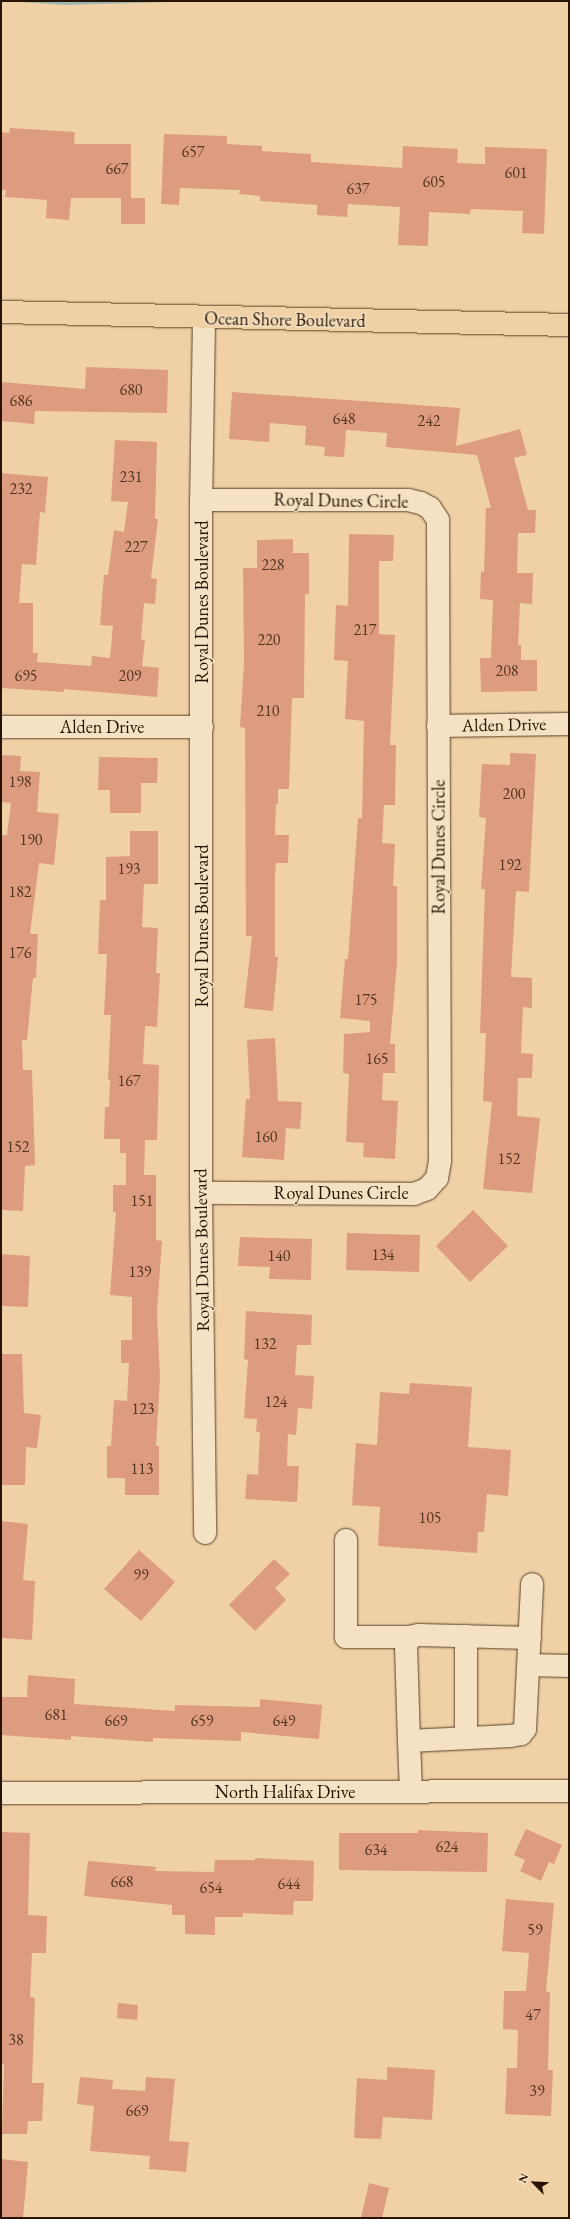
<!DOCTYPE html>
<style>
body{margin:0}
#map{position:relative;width:570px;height:2219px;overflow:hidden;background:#f0d1a5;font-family:"EB Garamond",serif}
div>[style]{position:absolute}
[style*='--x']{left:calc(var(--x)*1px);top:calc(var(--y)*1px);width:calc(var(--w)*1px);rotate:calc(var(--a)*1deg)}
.water>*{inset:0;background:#9db5b0}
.building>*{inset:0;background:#dd9c80}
.roads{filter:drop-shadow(0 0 1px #594329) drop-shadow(0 0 1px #594329)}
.minor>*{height:22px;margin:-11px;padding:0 11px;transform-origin:11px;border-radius:11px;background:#f5e1c4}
.major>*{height:22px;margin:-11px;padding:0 11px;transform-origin:11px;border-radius:11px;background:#f0d1a5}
span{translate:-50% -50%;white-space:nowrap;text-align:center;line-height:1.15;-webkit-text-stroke:3px #f5e1c4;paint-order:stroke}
.number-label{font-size:16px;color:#543620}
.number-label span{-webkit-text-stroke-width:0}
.street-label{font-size:18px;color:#271400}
.frame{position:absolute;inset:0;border:2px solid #271400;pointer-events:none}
.north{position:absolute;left:514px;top:2163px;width:40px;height:40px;-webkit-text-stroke:3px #f5e1c4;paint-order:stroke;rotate:294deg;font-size:11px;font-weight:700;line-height:16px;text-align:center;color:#271400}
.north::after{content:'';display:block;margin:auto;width:14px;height:18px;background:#271400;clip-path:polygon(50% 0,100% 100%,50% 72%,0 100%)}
</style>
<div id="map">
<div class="water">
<div style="clip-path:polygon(6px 1px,203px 1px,64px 5px)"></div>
</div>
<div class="building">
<div style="clip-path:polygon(10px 128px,75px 132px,74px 144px,131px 144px,131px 198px,145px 198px,145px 224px,121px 224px,121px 198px,71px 198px,69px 220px,46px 218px,47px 200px,5px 197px,6px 190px,1px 190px,1px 132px,9px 133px)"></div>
<div style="clip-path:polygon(164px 134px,227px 136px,227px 144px,262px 146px,262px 151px,311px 154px,311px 162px,402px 168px,403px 146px,458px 149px,457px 163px,485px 164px,485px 147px,547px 149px,544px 234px,522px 233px,523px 211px,471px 209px,470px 214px,429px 212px,428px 246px,398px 245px,400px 207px,348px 204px,347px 217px,317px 215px,317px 205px,260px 201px,260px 196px,239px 194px,240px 190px,180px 188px,179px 205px,161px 204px)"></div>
<div style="clip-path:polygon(86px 367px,168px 370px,167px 413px,35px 411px,34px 424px,1px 421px,1px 382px,85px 389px)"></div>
<div style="clip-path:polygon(232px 392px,460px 408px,456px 446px,520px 429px,527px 455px,514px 458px,528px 510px,536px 510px,535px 533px,518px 533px,517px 573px,533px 573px,532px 604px,520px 603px,518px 645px,521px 645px,521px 660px,537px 660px,537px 691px,481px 692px,480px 658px,491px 658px,493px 600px,480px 599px,481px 571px,484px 572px,486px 508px,491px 508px,477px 455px,386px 447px,387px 433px,346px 430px,344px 457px,324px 456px,325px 447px,305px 445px,306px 426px,270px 423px,269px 442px,229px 439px)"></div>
<div style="clip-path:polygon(115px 440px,157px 442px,155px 519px,158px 519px,151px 578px,157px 579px,155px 604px,144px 603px,141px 640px,145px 640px,142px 666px,159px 668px,157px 697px,64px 689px,64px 692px,1px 688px,1px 473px,48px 477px,45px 513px,40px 512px,36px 565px,22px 564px,19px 603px,33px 603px,33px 653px,38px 653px,37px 662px,91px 666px,92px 656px,110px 658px,113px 626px,100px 625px,104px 575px,108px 575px,114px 530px,124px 532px,128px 502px,111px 501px)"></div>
<div style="clip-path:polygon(349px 534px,394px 535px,393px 561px,379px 561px,379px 634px,395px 635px,390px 745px,396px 745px,395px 805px,384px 805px,382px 843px,395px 844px,393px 886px,397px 886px,397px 963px,390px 1044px,395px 1044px,395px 1073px,383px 1073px,382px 1100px,398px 1101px,395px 1159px,363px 1157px,364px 1143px,346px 1142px,349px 1074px,343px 1073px,344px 1034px,370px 1032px,370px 1021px,340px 1018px,345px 959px,348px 959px,358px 818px,362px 818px,364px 721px,345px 719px,348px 661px,334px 660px,336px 605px,348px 606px)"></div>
<div style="clip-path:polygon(293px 539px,293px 553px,309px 553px,309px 594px,305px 594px,304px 698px,292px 698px,289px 789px,278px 789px,278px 804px,276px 804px,275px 835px,289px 835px,288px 863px,276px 863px,275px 875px,275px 957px,278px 957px,273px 1011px,244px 1008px,252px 936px,246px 936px,245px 728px,240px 727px,244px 663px,243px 568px,257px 568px,257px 540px)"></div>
<div style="clip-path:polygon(510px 753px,536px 754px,529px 892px,516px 891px,511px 977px,532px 978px,532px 1008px,523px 1007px,521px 1053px,533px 1054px,532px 1078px,518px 1078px,517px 1116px,540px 1118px,532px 1193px,483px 1189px,492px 1102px,483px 1101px,486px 1033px,480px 1033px,485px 889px,481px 889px,486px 818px,479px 817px,482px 764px,510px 765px)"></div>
<div style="clip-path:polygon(1px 755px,21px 756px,20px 771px,40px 772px,37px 812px,59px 814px,54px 865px,39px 863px,30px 934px,38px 934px,36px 978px,33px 978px,27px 1040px,22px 1040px,23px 1070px,32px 1070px,35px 1165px,25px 1166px,23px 1211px,1px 1210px,1px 835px,7px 835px,11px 803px,1px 802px)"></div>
<div style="clip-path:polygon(99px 757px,158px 758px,157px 783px,141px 783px,141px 813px,110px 813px,110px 790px,98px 790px)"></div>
<div style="clip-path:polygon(130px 831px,158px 831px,158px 884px,144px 884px,142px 927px,158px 928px,156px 973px,160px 973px,157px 1027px,145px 1026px,143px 1064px,159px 1065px,157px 1140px,145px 1140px,144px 1175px,156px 1175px,156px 1240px,162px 1241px,157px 1312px,160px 1378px,156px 1446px,159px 1446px,159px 1495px,125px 1495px,125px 1478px,107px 1478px,107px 1446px,111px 1446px,114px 1400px,127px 1401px,129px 1363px,121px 1363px,121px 1340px,132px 1340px,132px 1297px,110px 1295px,116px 1212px,113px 1212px,113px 1185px,126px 1185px,126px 1153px,120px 1153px,120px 1139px,104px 1139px,105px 1107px,109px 1107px,110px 1080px,108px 1080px,111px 1015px,104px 1015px,107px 954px,98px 954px,100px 900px,106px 900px,106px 857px,130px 856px)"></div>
<div style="clip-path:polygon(275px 1038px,278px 1101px,302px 1102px,300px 1129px,286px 1128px,284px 1160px,242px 1157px,246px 1099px,250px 1099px,247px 1040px)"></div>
<div style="clip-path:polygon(473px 1210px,508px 1246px,470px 1282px,436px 1246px)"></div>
<div style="clip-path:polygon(347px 1233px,420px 1235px,419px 1272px,346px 1270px)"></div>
<div style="clip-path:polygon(240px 1237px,312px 1239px,311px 1280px,269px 1279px,270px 1267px,238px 1266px)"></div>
<div style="clip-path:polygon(1px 1254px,30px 1256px,28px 1307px,1px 1306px)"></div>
<div style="clip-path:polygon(246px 1311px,312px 1315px,311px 1345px,297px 1345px,295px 1375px,314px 1376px,312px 1409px,298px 1408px,296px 1435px,288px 1434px,287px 1466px,299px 1466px,297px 1502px,245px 1499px,247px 1474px,258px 1475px,260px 1432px,256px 1432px,257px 1419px,244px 1418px,248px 1360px,244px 1359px)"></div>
<div style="clip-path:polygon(1px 1354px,22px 1354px,24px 1413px,41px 1415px,37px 1448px,26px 1447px,25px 1485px,1px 1485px)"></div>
<div style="clip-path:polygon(410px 1383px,472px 1387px,468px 1447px,511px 1450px,508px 1496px,487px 1494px,484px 1532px,478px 1532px,477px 1553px,378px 1546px,380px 1507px,352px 1505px,356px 1443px,377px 1445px,380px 1392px,409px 1394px)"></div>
<div style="clip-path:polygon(1px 1521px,28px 1524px,23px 1580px,35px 1581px,32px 1640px,1px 1638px)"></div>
<div style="clip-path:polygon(139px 1550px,175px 1582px,141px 1621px,104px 1589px)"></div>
<div style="clip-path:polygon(274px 1559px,290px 1574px,275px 1588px,286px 1600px,255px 1631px,229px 1605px)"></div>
<div style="clip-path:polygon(28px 1675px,75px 1679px,74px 1704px,175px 1711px,175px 1705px,260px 1707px,260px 1699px,322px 1705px,319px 1739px,241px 1732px,241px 1741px,153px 1738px,153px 1742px,71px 1736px,71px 1740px,1px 1735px,1px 1697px,27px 1697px)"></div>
<div style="clip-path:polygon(526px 1829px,562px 1845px,554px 1864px,549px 1862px,541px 1881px,520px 1871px,525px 1860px,514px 1855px)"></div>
<div style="clip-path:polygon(418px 1830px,488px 1833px,487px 1872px,339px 1870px,339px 1833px,418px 1833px)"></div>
<div style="clip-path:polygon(1px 1832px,30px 1833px,28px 1915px,47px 1916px,46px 1953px,32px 1953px,30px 1997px,35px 1998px,32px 2083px,44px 2083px,42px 2121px,28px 2121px,27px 2134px,2px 2134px,4px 2064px,1px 2064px)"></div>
<div style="clip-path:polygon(255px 1858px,314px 1861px,313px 1901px,294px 1901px,293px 1915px,243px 1913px,243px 1917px,215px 1917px,215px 1935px,185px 1934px,185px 1915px,172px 1915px,172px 1905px,84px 1896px,88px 1861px,156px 1867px,155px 1871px,214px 1872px,215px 1860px,255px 1860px)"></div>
<div style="clip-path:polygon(506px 1899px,554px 1903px,546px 1992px,550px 1992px,548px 2070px,553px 2070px,551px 2116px,505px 2114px,507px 2068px,517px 2068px,518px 2030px,503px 2029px,504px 1991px,526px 1991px,529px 1953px,502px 1951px)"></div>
<div style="clip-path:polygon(118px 2003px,138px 2005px,137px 2020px,117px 2018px)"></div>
<div style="clip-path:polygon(387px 2067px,435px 2070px,432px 2120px,383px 2117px,381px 2139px,354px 2138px,357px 2078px,387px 2080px)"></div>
<div style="clip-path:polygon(80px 2077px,113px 2080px,112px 2089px,145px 2091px,146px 2077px,175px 2079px,169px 2141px,189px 2142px,186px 2172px,149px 2169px,150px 2156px,90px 2151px,94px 2106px,77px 2104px)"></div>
<div style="clip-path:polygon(1px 2159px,28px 2162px,23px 2218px,1px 2218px)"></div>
<div style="clip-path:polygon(369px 2183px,389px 2188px,382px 2218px,361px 2218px)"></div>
</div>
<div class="roads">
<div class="minor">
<div style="--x:204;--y:318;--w:182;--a:90.9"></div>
<div style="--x:201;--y:500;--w:693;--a:90"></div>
<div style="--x:201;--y:1193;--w:340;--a:89.3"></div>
<div style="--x:201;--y:500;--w:207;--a:0"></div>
<div style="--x:408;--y:500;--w:13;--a:13"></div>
<div style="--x:421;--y:503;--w:10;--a:29"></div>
<div style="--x:430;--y:508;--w:14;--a:56"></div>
<div style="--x:438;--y:520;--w:641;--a:89.82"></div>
<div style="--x:440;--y:1161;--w:17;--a:100"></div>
<div style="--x:437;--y:1178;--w:15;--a:132"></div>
<div style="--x:427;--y:1189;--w:14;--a:159"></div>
<div style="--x:414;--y:1194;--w:213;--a:-179.7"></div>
<div style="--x:438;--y:726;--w:131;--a:-0.9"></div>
<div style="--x:1;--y:727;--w:201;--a:0"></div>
<div style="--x:346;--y:1540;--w:97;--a:90"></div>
<div style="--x:346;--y:1637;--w:64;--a:0"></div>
<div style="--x:529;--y:1665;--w:40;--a:1.4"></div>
<div style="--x:466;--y:1738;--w:102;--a:-90"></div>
<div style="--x:409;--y:1741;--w:95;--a:-91.8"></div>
<div style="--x:406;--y:1646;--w:10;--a:-66"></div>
<div style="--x:410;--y:1637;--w:9;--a:-13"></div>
<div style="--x:419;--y:1635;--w:111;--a:1.5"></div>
<div style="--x:411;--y:1792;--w:51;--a:-92.2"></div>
<div style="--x:409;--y:1741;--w:101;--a:-2.8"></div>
<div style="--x:510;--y:1736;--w:11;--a:-10"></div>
<div style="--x:521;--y:1734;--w:6;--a:-51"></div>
<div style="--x:525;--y:1729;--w:145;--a:-87.2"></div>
<div style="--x:1;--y:1793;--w:568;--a:-0.2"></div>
</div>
<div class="major">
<div style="--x:1;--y:312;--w:568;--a:1.31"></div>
</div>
</div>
<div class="number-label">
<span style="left:193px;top:152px">657</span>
<span style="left:117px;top:169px">667</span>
<span style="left:516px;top:173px">601</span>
<span style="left:434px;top:182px">605</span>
<span style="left:358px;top:189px">637</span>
<span style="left:131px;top:390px">680</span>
<span style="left:21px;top:401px">686</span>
<span style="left:344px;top:419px">648</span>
<span style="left:429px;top:421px">242</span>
<span style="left:131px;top:477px">231</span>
<span style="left:21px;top:489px">232</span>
<span style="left:136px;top:547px">227</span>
<span style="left:273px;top:565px">228</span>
<span style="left:365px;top:630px">217</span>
<span style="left:269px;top:640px">220</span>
<span style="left:507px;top:671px">208</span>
<span style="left:26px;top:676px">695</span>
<span style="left:130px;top:676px">209</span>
<span style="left:268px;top:711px">210</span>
<span style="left:20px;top:782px">198</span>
<span style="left:514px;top:794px">200</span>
<span style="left:31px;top:840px">190</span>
<span style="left:510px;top:865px">192</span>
<span style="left:129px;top:869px">193</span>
<span style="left:20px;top:892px">182</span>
<span style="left:20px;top:953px">176</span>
<span style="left:366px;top:1000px">175</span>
<span style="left:377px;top:1059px">165</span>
<span style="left:129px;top:1081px">167</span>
<span style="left:266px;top:1137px">160</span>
<span style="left:18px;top:1147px">152</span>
<span style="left:509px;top:1159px">152</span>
<span style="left:142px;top:1201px">151</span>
<span style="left:383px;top:1255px">134</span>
<span style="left:279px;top:1256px">140</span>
<span style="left:140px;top:1272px">139</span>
<span style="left:265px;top:1344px">132</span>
<span style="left:276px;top:1402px">124</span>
<span style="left:143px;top:1409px">123</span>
<span style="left:142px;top:1469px">113</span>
<span style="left:430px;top:1518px">105</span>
<span style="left:141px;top:1575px">99</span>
<span style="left:56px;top:1715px">681</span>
<span style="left:116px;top:1721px">669</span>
<span style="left:202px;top:1721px">659</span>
<span style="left:284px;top:1721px">649</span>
<span style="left:447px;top:1847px">624</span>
<span style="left:376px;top:1850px">634</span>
<span style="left:122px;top:1882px">668</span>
<span style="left:289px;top:1884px">644</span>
<span style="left:211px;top:1888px">654</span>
<span style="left:535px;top:1930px">59</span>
<span style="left:533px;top:2015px">47</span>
<span style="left:16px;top:2040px">38</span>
<span style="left:537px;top:2091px">39</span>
<span style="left:137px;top:2111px">669</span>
</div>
<div class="street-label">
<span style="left:285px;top:320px;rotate:1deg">Ocean Shore Boulevard</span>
<span style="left:341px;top:501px;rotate:1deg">Royal Dunes Circle</span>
<span style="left:202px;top:602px;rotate:-90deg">Royal Dunes Boulevard</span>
<span style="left:504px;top:725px;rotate:-1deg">Alden Drive</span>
<span style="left:102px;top:727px">Alden Drive</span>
<span style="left:439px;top:847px;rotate:-90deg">Royal Dunes Circle</span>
<span style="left:202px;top:926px;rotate:-90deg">Royal Dunes Boulevard</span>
<span style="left:341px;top:1193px">Royal Dunes Circle</span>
<span style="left:202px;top:1250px;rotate:-91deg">Royal Dunes Boulevard</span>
<span style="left:285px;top:1792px">North Halifax Drive</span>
</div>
<div class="frame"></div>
<div class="north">N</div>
</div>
